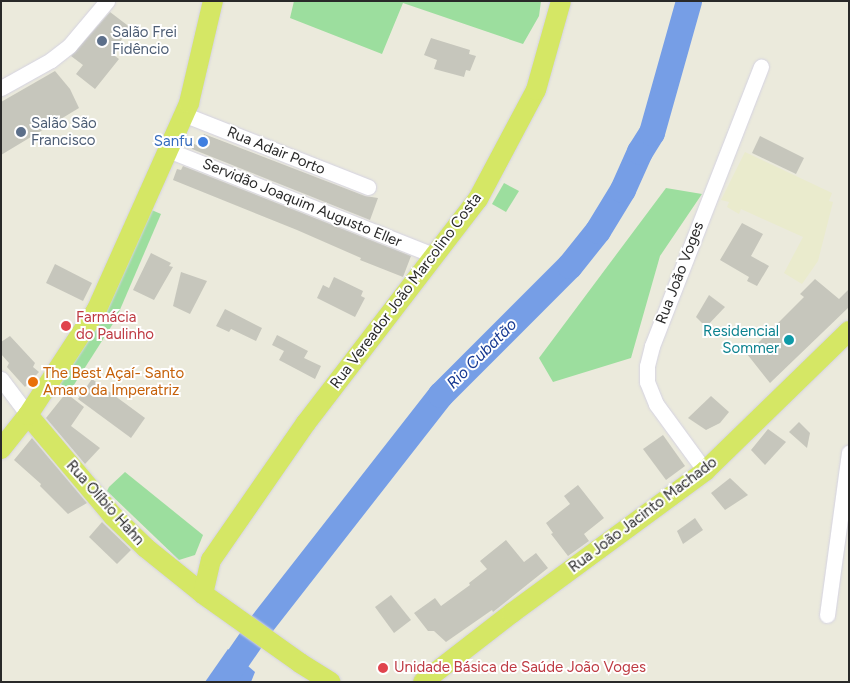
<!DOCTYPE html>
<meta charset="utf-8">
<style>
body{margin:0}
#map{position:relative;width:850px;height:683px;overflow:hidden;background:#ebeadc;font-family:Figtree,sans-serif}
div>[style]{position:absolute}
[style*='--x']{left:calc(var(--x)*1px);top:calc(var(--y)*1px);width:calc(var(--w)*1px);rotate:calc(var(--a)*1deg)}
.education>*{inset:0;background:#eaebcd}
.green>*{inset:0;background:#9cde9e}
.water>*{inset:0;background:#769ee6}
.river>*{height:26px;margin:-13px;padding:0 13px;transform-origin:13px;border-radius:13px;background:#769ee6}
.building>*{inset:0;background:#c6c6bc}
.roads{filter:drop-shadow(0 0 1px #d4d2e1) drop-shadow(0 0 1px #d4d2e1)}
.minor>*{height:15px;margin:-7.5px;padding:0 7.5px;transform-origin:7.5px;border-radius:7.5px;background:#fff}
.major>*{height:20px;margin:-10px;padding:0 10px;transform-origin:10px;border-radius:10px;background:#d5e765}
.dots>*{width:14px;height:14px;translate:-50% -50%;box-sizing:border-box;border:2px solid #fff;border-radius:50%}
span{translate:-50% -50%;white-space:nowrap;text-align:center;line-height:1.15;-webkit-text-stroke:4px #fff;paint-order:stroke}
.service-label{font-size:15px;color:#4e5e75}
.left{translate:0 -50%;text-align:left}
.shop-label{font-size:15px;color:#366cbe}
.right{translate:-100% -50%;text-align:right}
.street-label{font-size:15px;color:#292929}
.health-label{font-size:15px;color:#be3a42}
.culture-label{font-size:15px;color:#0d838f}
.food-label{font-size:15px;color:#c56008}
.water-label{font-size:16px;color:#163991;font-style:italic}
.frame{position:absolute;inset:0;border:2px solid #292929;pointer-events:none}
</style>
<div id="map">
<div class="education">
<div style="clip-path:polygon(745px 152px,832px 193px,829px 201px,833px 202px,818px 261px,802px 284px,784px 273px,803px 237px,741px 209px,739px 214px,727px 207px,729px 202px,721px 200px)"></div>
</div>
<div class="green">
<div style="clip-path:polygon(294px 1px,541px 1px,539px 16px,523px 44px,403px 3px,382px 54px,290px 18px)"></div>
<div style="clip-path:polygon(504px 183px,519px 191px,506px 212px,492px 204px)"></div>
<div style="clip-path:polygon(666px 188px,702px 194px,660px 256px,631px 358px,553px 382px,539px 358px)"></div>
<div style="clip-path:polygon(147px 208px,161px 214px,116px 319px,70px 391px,57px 381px)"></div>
<div style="clip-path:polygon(125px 472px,203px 535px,195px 555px,179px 560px,107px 491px,109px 487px)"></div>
</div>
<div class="water">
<div style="clip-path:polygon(228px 649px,255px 672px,251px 682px,205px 682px)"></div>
</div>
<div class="river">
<div style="--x:222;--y:682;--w:70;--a:-55.4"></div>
<div style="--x:262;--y:624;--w:291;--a:-52"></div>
<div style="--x:441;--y:395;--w:182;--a:-45"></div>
<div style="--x:570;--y:266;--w:45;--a:-51.3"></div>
<div style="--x:598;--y:231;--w:48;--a:-58.6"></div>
<div style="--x:623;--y:190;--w:42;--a:-65.9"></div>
<div style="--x:640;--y:152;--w:22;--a:-58"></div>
<div style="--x:652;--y:133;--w:137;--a:-74.3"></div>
</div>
<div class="building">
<div style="clip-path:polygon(110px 12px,131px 28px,111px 53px,119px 59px,95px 89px,76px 74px,83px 65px,71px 56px)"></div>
<div style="clip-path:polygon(431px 38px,470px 50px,469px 54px,476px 56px,470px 71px,466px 70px,464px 77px,434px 69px,437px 60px,424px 55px)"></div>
<div style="clip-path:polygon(55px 71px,70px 89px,79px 108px,1px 155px,1px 102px)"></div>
<div style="clip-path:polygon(204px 134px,365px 196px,378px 198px,370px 220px,192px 149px,194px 144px,199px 146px)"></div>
<div style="clip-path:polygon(760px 136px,804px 158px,796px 174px,752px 153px)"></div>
<div style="clip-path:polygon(183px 166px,411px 256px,403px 277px,360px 260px,361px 258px,297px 230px,173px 180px,177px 169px,181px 170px)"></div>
<div style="clip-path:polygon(742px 223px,763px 234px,751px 256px,769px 266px,757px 286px,747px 281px,749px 277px,720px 260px)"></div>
<div style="clip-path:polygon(151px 253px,171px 263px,169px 266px,173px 267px,154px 300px,133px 290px)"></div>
<div style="clip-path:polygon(55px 264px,92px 283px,83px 301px,46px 283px)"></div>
<div style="clip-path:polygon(181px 272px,207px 281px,190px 314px,173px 306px)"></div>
<div style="clip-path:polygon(334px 277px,363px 291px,361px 296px,365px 298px,355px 317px,317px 298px,323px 285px,329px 288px)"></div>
<div style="clip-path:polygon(815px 279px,839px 299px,849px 289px,849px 307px,770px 383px,747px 354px,804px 297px,800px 294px)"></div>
<div style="clip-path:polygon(709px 295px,725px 307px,706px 327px,696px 317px)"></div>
<div style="clip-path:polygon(225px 309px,262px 328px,256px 341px,231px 329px,229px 332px,216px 326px)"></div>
<div style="clip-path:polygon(277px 335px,308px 351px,304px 358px,321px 366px,315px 379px,279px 360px,284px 351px,272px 345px)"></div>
<div style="clip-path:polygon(10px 336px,35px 363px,33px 367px,39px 372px,25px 387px,7px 367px,9px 363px,1px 354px,1px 342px)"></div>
<div style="clip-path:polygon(92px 379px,145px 418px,131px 438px,78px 399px)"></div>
<div style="clip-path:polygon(66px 393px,84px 407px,71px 426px,100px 448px,85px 464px,46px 418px)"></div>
<div style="clip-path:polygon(711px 396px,729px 412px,720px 423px,706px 430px,688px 418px)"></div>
<div style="clip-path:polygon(799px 422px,810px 433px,807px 448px,789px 432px)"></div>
<div style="clip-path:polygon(768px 429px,786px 442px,765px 465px,751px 450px)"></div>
<div style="clip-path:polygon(663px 435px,685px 466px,666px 480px,643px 449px)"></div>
<div style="clip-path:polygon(32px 438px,87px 503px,68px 514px,40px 486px,41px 484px,14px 460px)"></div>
<div style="clip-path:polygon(730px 478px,748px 495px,725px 510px,711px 493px)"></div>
<div style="clip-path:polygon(578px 485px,604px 518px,584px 534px,589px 541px,568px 556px,551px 534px,553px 533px,546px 523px,570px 504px,564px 496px)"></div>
<div style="clip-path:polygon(695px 518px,703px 530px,683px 544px,677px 531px)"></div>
<div style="clip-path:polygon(102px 522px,131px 550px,117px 564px,89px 537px)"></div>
<div style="clip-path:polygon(506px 540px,524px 562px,536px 553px,548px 568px,493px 612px,492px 610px,446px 642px,434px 631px,428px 631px,414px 613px,435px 598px,441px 606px,470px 585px,469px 583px,487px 569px,480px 561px)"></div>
<div style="clip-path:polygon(391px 595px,411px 620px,394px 633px,375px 607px)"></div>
</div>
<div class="roads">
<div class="minor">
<div style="--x:1;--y:88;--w:57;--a:-29.2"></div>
<div style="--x:51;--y:60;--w:23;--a:-38"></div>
<div style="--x:69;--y:46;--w:59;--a:-49.8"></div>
<div style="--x:183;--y:114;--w:199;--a:21.5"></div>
<div style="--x:168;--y:150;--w:288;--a:21.6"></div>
<div style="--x:1;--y:379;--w:45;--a:53.1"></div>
<div style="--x:705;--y:471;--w:83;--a:-126.2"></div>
<div style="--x:656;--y:404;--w:24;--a:-112"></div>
<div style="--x:647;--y:382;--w:16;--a:-90"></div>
<div style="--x:647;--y:366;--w:21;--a:-76"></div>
<div style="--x:652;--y:346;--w:300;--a:-68.7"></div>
<div style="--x:827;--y:615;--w:164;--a:-82.3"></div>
</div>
<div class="major">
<div style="--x:28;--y:415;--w:132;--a:49.9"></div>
<div style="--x:113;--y:516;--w:46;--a:44.1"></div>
<div style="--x:146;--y:548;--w:73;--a:38.9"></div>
<div style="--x:203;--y:594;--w:119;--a:35.4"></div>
<div style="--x:300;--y:663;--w:36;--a:32"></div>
<div style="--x:1;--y:449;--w:43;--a:-51.5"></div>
<div style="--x:28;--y:415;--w:126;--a:-56.9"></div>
<div style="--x:97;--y:309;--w:226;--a:-65.9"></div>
<div style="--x:189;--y:103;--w:105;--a:-76.8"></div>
<div style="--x:203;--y:594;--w:35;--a:-77"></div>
<div style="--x:211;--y:560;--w:167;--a:-55.3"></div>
<div style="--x:306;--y:423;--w:282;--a:-52.5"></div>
<div style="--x:478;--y:199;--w:123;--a:-62"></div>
<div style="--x:536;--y:90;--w:92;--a:-74.3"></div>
<div style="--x:423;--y:682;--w:113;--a:-37.8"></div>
<div style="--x:512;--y:613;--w:240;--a:-36.3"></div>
<div style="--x:705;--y:471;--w:201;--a:-44.2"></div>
</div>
</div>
<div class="dots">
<div style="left:102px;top:41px;background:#5c6f8a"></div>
<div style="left:21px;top:132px;background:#5c6f8a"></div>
<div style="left:203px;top:142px;background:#3f7fe0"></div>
<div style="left:66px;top:326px;background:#e0444e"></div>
<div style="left:789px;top:340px;background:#0f9aa8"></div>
<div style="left:33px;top:382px;background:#e8710a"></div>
<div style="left:383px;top:668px;background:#e0444e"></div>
</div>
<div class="service-label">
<span class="left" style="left:112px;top:41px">Salão Frei<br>Fidêncio</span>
<span class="left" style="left:31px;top:132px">Salão São<br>Francisco</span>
</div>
<div class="shop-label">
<span class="right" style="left:193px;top:142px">Sanfu</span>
</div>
<div class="street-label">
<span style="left:276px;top:151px;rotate:22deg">Rua Adair Porto</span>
<span style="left:302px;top:203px;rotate:22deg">Servidão Joaquim Augusto Eller</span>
<span style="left:680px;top:273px;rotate:-69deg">Rua João Voges</span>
<span style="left:406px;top:291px;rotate:-53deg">Rua Vereador João Marcolino Costa</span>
<span style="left:105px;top:503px;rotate:48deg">Rua Olíbio Hahn</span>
<span style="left:643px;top:515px;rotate:-37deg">Rua João Jacinto Machado</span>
</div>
<div class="health-label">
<span class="left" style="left:76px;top:326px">Farmácia<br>do Paulinho</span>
<span class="left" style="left:394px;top:668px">Unidade Básica de Saúde João Voges</span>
</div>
<div class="culture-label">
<span class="right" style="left:779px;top:340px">Residencial<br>Sommer</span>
</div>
<div class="food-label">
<span class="left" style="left:43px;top:382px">The Best Açaí- Santo<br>Amaro da Imperatriz</span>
</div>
<div class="water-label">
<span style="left:482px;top:354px;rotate:-45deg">Rio Cubatão</span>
</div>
<div class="frame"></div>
</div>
